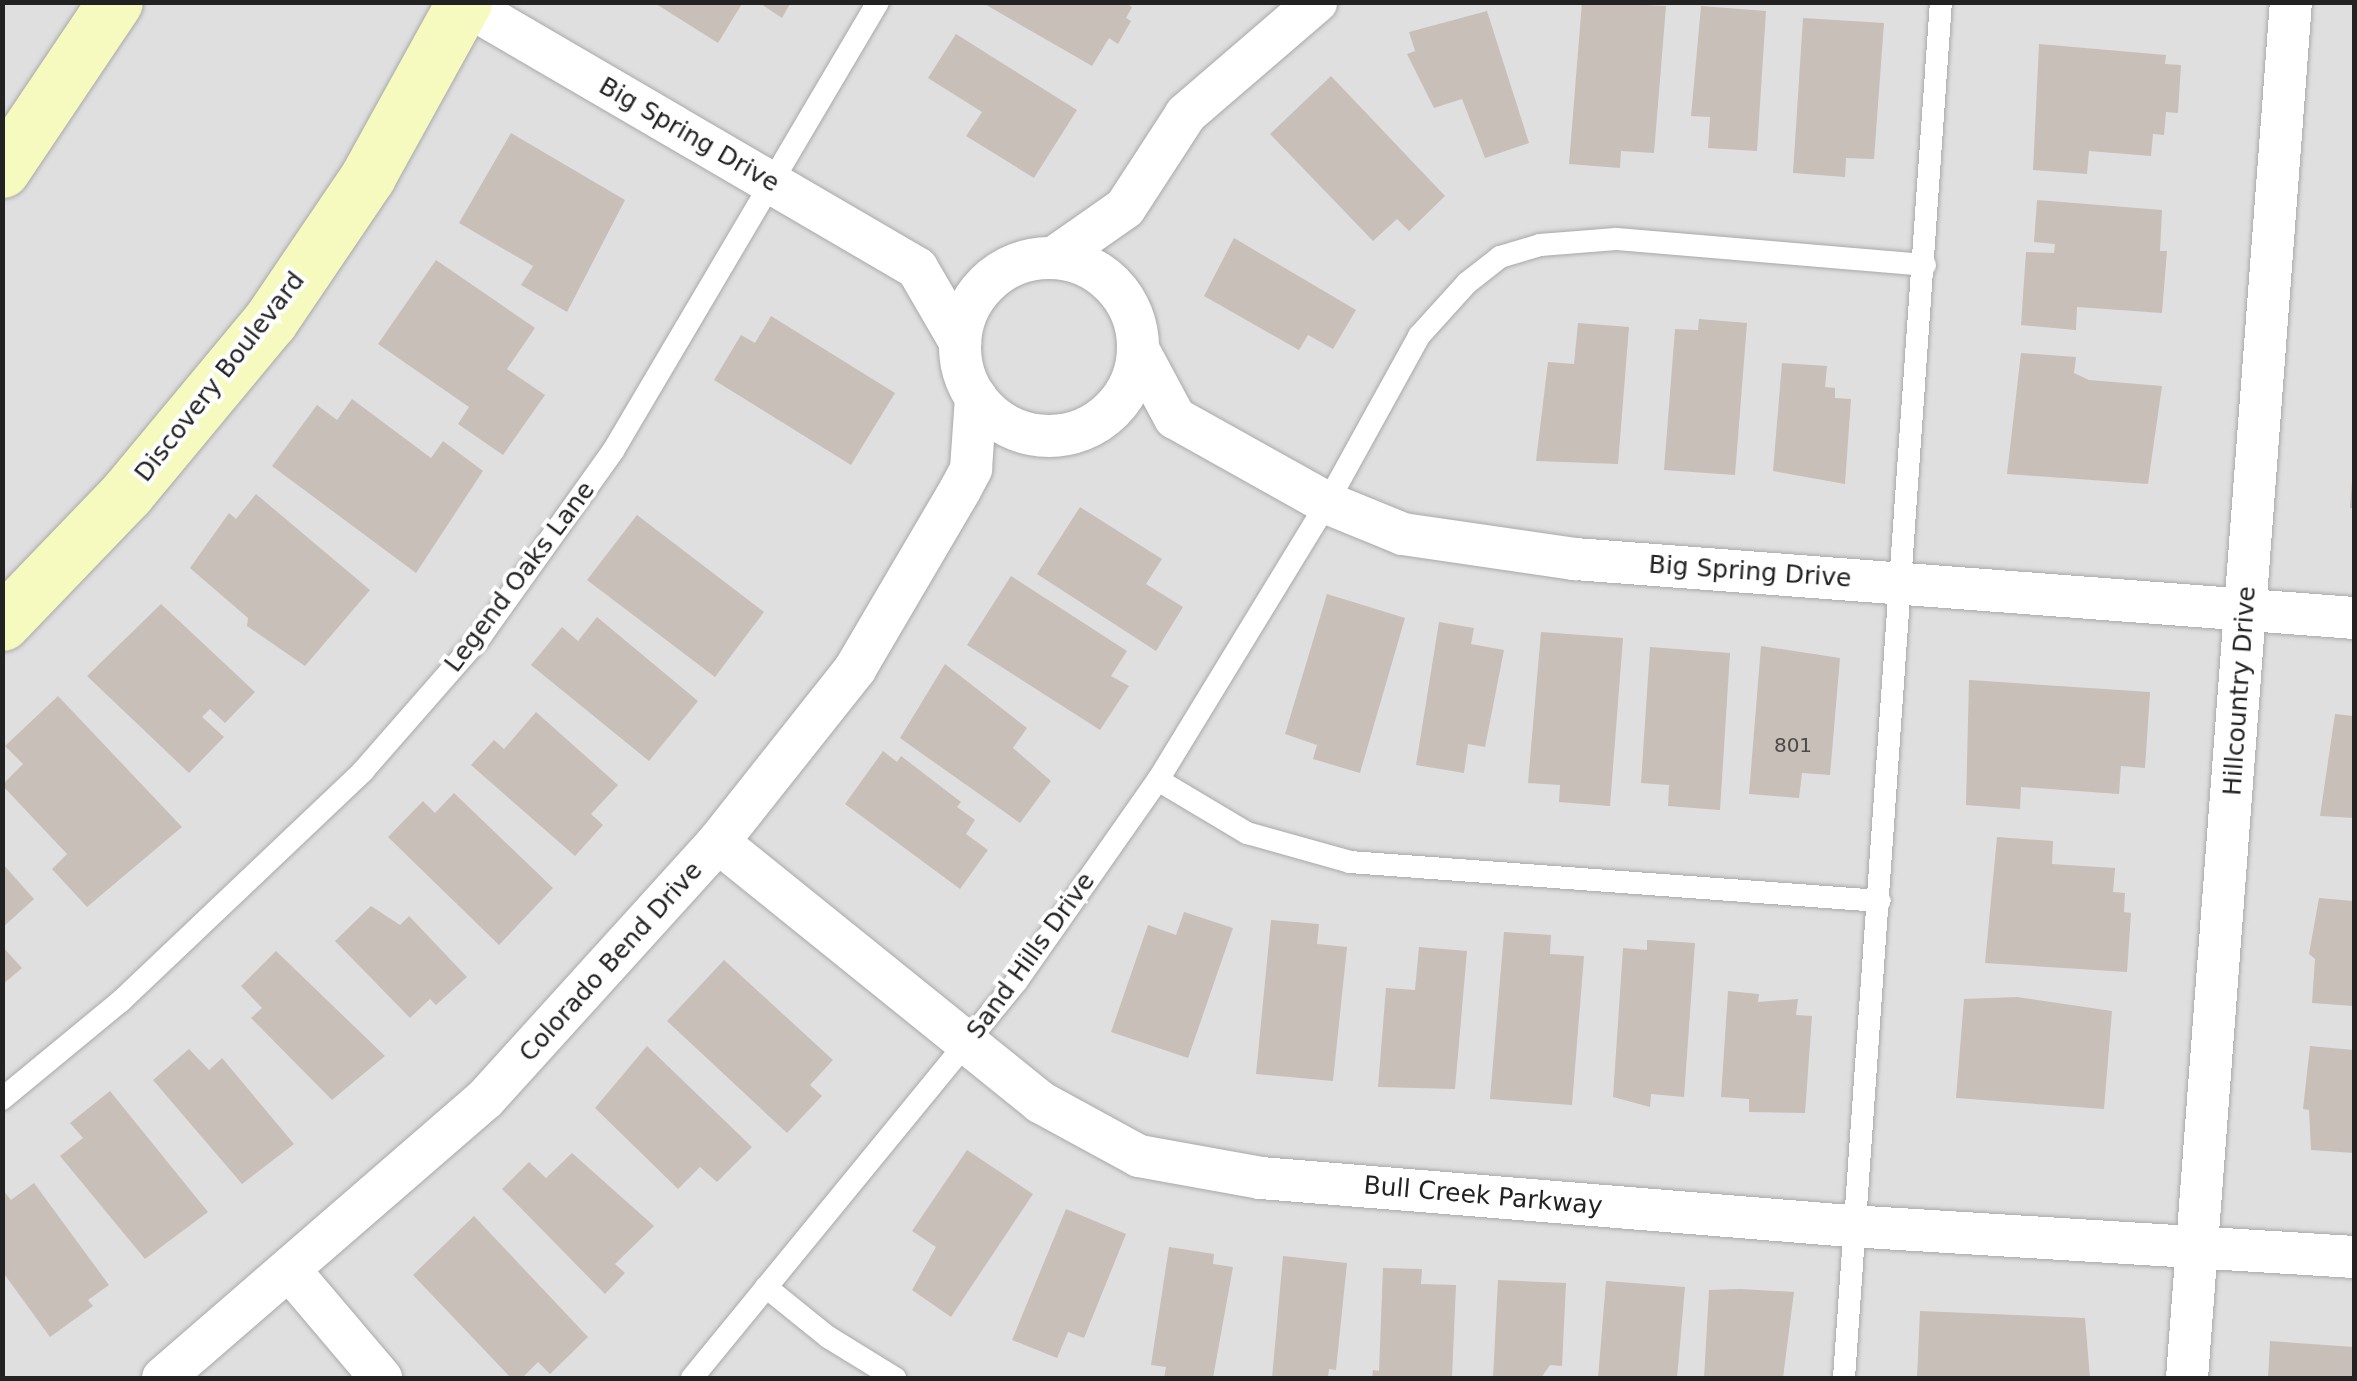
<!DOCTYPE html>
<style>
body{margin:0}
#map{position:relative;width:2357px;height:1381px;overflow:hidden;background:#f2efe9;font-family:"DejaVu Sans",sans-serif}
div>[style]{position:absolute}
[style*='--x']{left:calc(var(--x)*1px);top:calc(var(--y)*1px);width:calc(var(--w)*1px);rotate:calc(var(--a)*1deg)}
.residential>*{inset:0;background:#e0dfdf}
.building>*{inset:0;background:#c7bfb8}
.roads{filter:drop-shadow(0 0 2px #a9a9a9) drop-shadow(0 0 2px #a9a9a9)}
.lane>*{height:22px;margin:-11px;padding:0 11px;transform-origin:11px;border-radius:11px;background:#fff}
.street>*{height:42px;margin:-21px;padding:0 21px;transform-origin:21px;border-radius:21px;background:#fff}
.street>.ring{margin:-21px;padding:0;box-sizing:content-box;background:none;border:42px solid #fff;border-radius:50%}
.secondary>*{height:55px;margin:-27.5px;padding:0 27.5px;transform-origin:27.5px;border-radius:27.5px;background:#f7fabf}
span{translate:-50% -50%;white-space:nowrap;text-align:center;line-height:1.15;-webkit-text-stroke:8px #fff;paint-order:stroke}
.number-label{font-size:20px;color:#4b4948}
.number-label span{-webkit-text-stroke-width:0}
.street-label{font-size:25px;color:#222}
.frame{position:absolute;inset:0;border:5px solid #222;pointer-events:none}
</style>
<div id="map">
<div class="residential">
<div style="clip-path:polygon(3px 3px,2354px 3px,2354px 1378px,3px 1378px)"></div>
</div>
<div class="building">
<div style="clip-path:polygon(653px 2px,743px 2px,718px 43px)"></div>
<div style="clip-path:polygon(758px 2px,791px 2px,782px 18px)"></div>
<div style="clip-path:polygon(981px 2px,1124px 2px,1132px 7px,1126px 18px,1131px 21px,1118px 44px,1109px 38px,1092px 66px)"></div>
<div style="clip-path:polygon(1582px 2px,1666px 6px,1654px 153px,1621px 151px,1620px 168px,1569px 164px)"></div>
<div style="clip-path:polygon(1701px 6px,1766px 11px,1757px 151px,1708px 148px,1710px 117px,1691px 116px)"></div>
<div style="clip-path:polygon(1487px 11px,1529px 143px,1485px 158px,1462px 99px,1434px 108px,1407px 54px,1415px 51px,1409px 32px)"></div>
<div style="clip-path:polygon(1803px 18px,1884px 23px,1874px 159px,1846px 158px,1845px 177px,1793px 173px)"></div>
<div style="clip-path:polygon(956px 34px,1077px 110px,1034px 178px,966px 136px,982px 112px,928px 78px)"></div>
<div style="clip-path:polygon(2039px 44px,2166px 55px,2165px 64px,2181px 65px,2178px 113px,2166px 112px,2164px 135px,2153px 134px,2151px 156px,2089px 151px,2087px 174px,2033px 170px)"></div>
<div style="clip-path:polygon(1331px 76px,1445px 196px,1409px 231px,1397px 219px,1373px 241px,1270px 134px)"></div>
<div style="clip-path:polygon(511px 133px,625px 200px,567px 312px,521px 285px,533px 266px,459px 223px)"></div>
<div style="clip-path:polygon(2037px 200px,2162px 210px,2160px 251px,2167px 251px,2162px 313px,2077px 307px,2076px 330px,2021px 325px,2026px 252px,2054px 253px,2055px 244px,2034px 242px)"></div>
<div style="clip-path:polygon(1234px 238px,1356px 310px,1333px 349px,1308px 335px,1299px 350px,1204px 296px)"></div>
<div style="clip-path:polygon(436px 260px,535px 328px,507px 369px,545px 395px,503px 455px,458px 424px,469px 407px,378px 344px)"></div>
<div style="clip-path:polygon(771px 316px,895px 393px,851px 465px,714px 380px,741px 335px,755px 343px)"></div>
<div style="clip-path:polygon(1699px 319px,1747px 323px,1735px 475px,1664px 470px,1675px 329px,1698px 330px)"></div>
<div style="clip-path:polygon(1578px 323px,1629px 327px,1618px 464px,1536px 461px,1548px 362px,1574px 364px)"></div>
<div style="clip-path:polygon(2021px 353px,2076px 357px,2074px 373px,2089px 380px,2162px 386px,2148px 484px,2007px 474px)"></div>
<div style="clip-path:polygon(1782px 363px,1827px 366px,1825px 387px,1835px 388px,1835px 398px,1851px 399px,1845px 484px,1773px 471px)"></div>
<div style="clip-path:polygon(352px 399px,431px 458px,443px 441px,483px 471px,416px 573px,272px 466px,317px 405px,337px 420px)"></div>
<div style="clip-path:polygon(2352px 480px,2354px 480px,2354px 508px,2350px 508px)"></div>
<div style="clip-path:polygon(256px 494px,370px 590px,305px 666px,247px 626px,248px 618px,190px 568px,229px 513px,236px 519px)"></div>
<div style="clip-path:polygon(1080px 507px,1162px 559px,1146px 584px,1183px 607px,1156px 651px,1037px 574px)"></div>
<div style="clip-path:polygon(637px 515px,764px 612px,715px 677px,587px 580px)"></div>
<div style="clip-path:polygon(1011px 576px,1127px 651px,1111px 676px,1129px 686px,1100px 730px,967px 645px)"></div>
<div style="clip-path:polygon(1327px 594px,1405px 618px,1360px 773px,1313px 759px,1317px 745px,1285px 734px)"></div>
<div style="clip-path:polygon(161px 604px,255px 692px,225px 723px,210px 709px,202px 717px,224px 737px,189px 773px,87px 676px)"></div>
<div style="clip-path:polygon(597px 617px,698px 701px,649px 761px,531px 665px,562px 627px,578px 641px)"></div>
<div style="clip-path:polygon(1439px 622px,1474px 628px,1471px 644px,1504px 650px,1485px 747px,1468px 744px,1464px 773px,1416px 765px)"></div>
<div style="clip-path:polygon(1541px 632px,1623px 638px,1610px 806px,1559px 802px,1560px 785px,1528px 783px)"></div>
<div style="clip-path:polygon(1761px 646px,1840px 658px,1830px 775px,1802px 773px,1799px 798px,1749px 794px)"></div>
<div style="clip-path:polygon(1650px 647px,1730px 653px,1720px 810px,1668px 806px,1669px 785px,1641px 783px)"></div>
<div style="clip-path:polygon(945px 664px,1027px 728px,1013px 748px,1051px 781px,1020px 823px,900px 738px)"></div>
<div style="clip-path:polygon(1969px 680px,2150px 692px,2145px 768px,2121px 766px,2119px 794px,2021px 787px,2020px 809px,1966px 805px)"></div>
<div style="clip-path:polygon(58px 696px,182px 827px,87px 907px,52px 869px,67px 854px,2px 785px,23px 764px,5px 746px)"></div>
<div style="clip-path:polygon(536px 712px,618px 785px,591px 814px,603px 825px,575px 856px,471px 765px,494px 740px,504px 749px)"></div>
<div style="clip-path:polygon(2335px 714px,2354px 716px,2354px 818px,2320px 816px)"></div>
<div style="clip-path:polygon(883px 751px,897px 762px,901px 756px,961px 802px,957px 807px,975px 820px,966px 834px,988px 850px,960px 889px,845px 804px)"></div>
<div style="clip-path:polygon(454px 793px,553px 888px,499px 945px,388px 837px,423px 801px,435px 813px)"></div>
<div style="clip-path:polygon(1997px 837px,2053px 841px,2052px 864px,2115px 868px,2113px 892px,2125px 893px,2124px 912px,2131px 913px,2127px 972px,1985px 963px)"></div>
<div style="clip-path:polygon(2px 863px,34px 899px,2px 928px)"></div>
<div style="clip-path:polygon(2319px 898px,2354px 901px,2354px 1006px,2312px 1003px,2315px 959px,2309px 954px)"></div>
<div style="clip-path:polygon(371px 906px,400px 925px,409px 916px,467px 977px,436px 1005px,430px 999px,410px 1018px,335px 941px)"></div>
<div style="clip-path:polygon(1184px 912px,1233px 928px,1188px 1058px,1111px 1032px,1148px 925px,1176px 935px)"></div>
<div style="clip-path:polygon(1271px 920px,1319px 924px,1317px 944px,1347px 947px,1333px 1081px,1256px 1074px)"></div>
<div style="clip-path:polygon(1504px 932px,1551px 935px,1550px 954px,1584px 956px,1572px 1105px,1490px 1099px)"></div>
<div style="clip-path:polygon(1647px 940px,1695px 943px,1684px 1097px,1651px 1094px,1650px 1107px,1613px 1097px,1623px 948px,1647px 950px)"></div>
<div style="clip-path:polygon(2px 946px,22px 968px,2px 985px)"></div>
<div style="clip-path:polygon(1419px 947px,1467px 951px,1455px 1089px,1378px 1087px,1386px 988px,1415px 990px)"></div>
<div style="clip-path:polygon(276px 951px,385px 1056px,332px 1100px,251px 1018px,262px 1008px,241px 986px)"></div>
<div style="clip-path:polygon(724px 960px,833px 1060px,810px 1085px,822px 1096px,787px 1133px,667px 1021px)"></div>
<div style="clip-path:polygon(1728px 991px,1759px 994px,1758px 1002px,1798px 999px,1796px 1015px,1812px 1016px,1805px 1113px,1749px 1112px,1749px 1099px,1721px 1097px)"></div>
<div style="clip-path:polygon(2017px 997px,2112px 1011px,2104px 1109px,1956px 1098px,1964px 999px)"></div>
<div style="clip-path:polygon(647px 1046px,752px 1147px,717px 1182px,700px 1167px,678px 1189px,595px 1108px)"></div>
<div style="clip-path:polygon(2310px 1046px,2354px 1050px,2354px 1153px,2311px 1150px,2309px 1110px,2303px 1109px)"></div>
<div style="clip-path:polygon(189px 1049px,209px 1070px,222px 1058px,294px 1144px,242px 1184px,153px 1080px)"></div>
<div style="clip-path:polygon(110px 1091px,208px 1212px,145px 1259px,60px 1156px,83px 1138px,70px 1123px)"></div>
<div style="clip-path:polygon(967px 1150px,1033px 1194px,951px 1317px,912px 1290px,936px 1247px,912px 1231px)"></div>
<div style="clip-path:polygon(572px 1153px,654px 1226px,615px 1264px,625px 1273px,605px 1294px,502px 1189px,529px 1162px,546px 1178px)"></div>
<div style="clip-path:polygon(34px 1183px,109px 1285px,88px 1300px,93px 1306px,50px 1337px,2px 1271px,2px 1189px,11px 1200px)"></div>
<div style="clip-path:polygon(1066px 1209px,1126px 1234px,1084px 1338px,1068px 1332px,1057px 1358px,1012px 1340px)"></div>
<div style="clip-path:polygon(474px 1216px,588px 1337px,550px 1374px,538px 1362px,522px 1378px,511px 1378px,413px 1275px)"></div>
<div style="clip-path:polygon(1169px 1247px,1214px 1254px,1213px 1264px,1233px 1267px,1213px 1378px,1164px 1378px,1166px 1367px,1151px 1365px)"></div>
<div style="clip-path:polygon(1283px 1256px,1347px 1263px,1336px 1370px,1329px 1369px,1328px 1378px,1272px 1378px)"></div>
<div style="clip-path:polygon(1383px 1268px,1422px 1269px,1421px 1284px,1456px 1285px,1452px 1378px,1372px 1378px,1373px 1370px,1379px 1371px)"></div>
<div style="clip-path:polygon(1498px 1280px,1566px 1283px,1562px 1366px,1550px 1365px,1541px 1378px,1493px 1378px)"></div>
<div style="clip-path:polygon(1606px 1281px,1685px 1287px,1677px 1378px,1598px 1378px)"></div>
<div style="clip-path:polygon(1740px 1289px,1794px 1292px,1783px 1378px,1704px 1378px,1709px 1290px)"></div>
<div style="clip-path:polygon(1920px 1311px,2085px 1318px,2090px 1378px,1917px 1378px)"></div>
<div style="clip-path:polygon(2270px 1341px,2354px 1347px,2354px 1378px,2268px 1378px)"></div>
</div>
<div class="roads">
<div class="lane">
<div style="--x:1158;--y:780;--w:104;--a:30.8"></div>
<div style="--x:1247;--y:833;--w:107;--a:15.7"></div>
<div style="--x:1350;--y:862;--w:531;--a:4.21"></div>
<div style="--x:2;--y:1099;--w:154;--a:-39.5"></div>
<div style="--x:121;--y:1001;--w:334;--a:-43.5"></div>
<div style="--x:363;--y:771;--w:179;--a:-48.8"></div>
<div style="--x:481;--y:636;--w:227;--a:-54.5"></div>
<div style="--x:613;--y:451;--w:521;--a:-59.45"></div>
<div style="--x:766;--y:1287;--w:80;--a:38.9"></div>
<div style="--x:828;--y:1337;--w:79;--a:31.5"></div>
<div style="--x:692;--y:1378;--w:513;--a:-50.69"></div>
<div style="--x:1017;--y:981;--w:246;--a:-55"></div>
<div style="--x:1158;--y:780;--w:324;--a:-58.6"></div>
<div style="--x:1327;--y:503;--w:191;--a:-61.1"></div>
<div style="--x:1419;--y:336;--w:72;--a:-47.8"></div>
<div style="--x:1467;--y:283;--w:42;--a:-38.2"></div>
<div style="--x:1500;--y:257;--w:42;--a:-16.7"></div>
<div style="--x:1540;--y:245;--w:76;--a:-4.5"></div>
<div style="--x:1616;--y:239;--w:310;--a:4.8"></div>
<div style="--x:1844;--y:1378;--w:1379;--a:-85.97"></div>
</div>
<div class="street">
<div style="--x:461;--y:2;--w:528;--a:30.26"></div>
<div style="--x:917;--y:268;--w:86;--a:59.8"></div>
<div style="--x:1055;--y:257;--w:85;--a:-35"></div>
<div style="--x:1125;--y:208;--w:112;--a:-57"></div>
<div style="--x:1186;--y:114;--w:172;--a:-40.7"></div>
<div class="ring" style="left:960px;top:258px;width:136px;height:136px"></div>
<div style="--x:1139;--y:351;--w:76;--a:61.8"></div>
<div style="--x:1175;--y:418;--w:174;--a:29.2"></div>
<div style="--x:1327;--y:503;--w:82;--a:22.2"></div>
<div style="--x:1403;--y:534;--w:174;--a:8.3"></div>
<div style="--x:1575;--y:559;--w:781;--a:4.33"></div>
<div style="--x:718;--y:842;--w:414;--a:38.9"></div>
<div style="--x:1040;--y:1102;--w:113;--a:28.6"></div>
<div style="--x:1139;--y:1156;--w:124;--a:10.2"></div>
<div style="--x:1261;--y:1178;--w:591;--a:4.66"></div>
<div style="--x:1850;--y:1226;--w:505;--a:3.52"></div>
<div style="--x:292;--y:1273;--w:138;--a:49.7"></div>
<div style="--x:163;--y:1378;--w:427;--a:-40.9"></div>
<div style="--x:486;--y:1098;--w:345;--a:-47.8"></div>
<div style="--x:718;--y:842;--w:221;--a:-51.6"></div>
<div style="--x:855;--y:669;--w:208;--a:-59.6"></div>
<div style="--x:960;--y:490;--w:24;--a:-62"></div>
<div style="--x:971;--y:469;--w:72;--a:-86"></div>
<div style="--x:2187;--y:1378;--w:1380;--a:-85.68"></div>
</div>
<div class="secondary">
<div style="--x:2;--y:170;--w:202;--a:-56.1"></div>
<div style="--x:2;--y:623;--w:180;--a:-46.1"></div>
<div style="--x:127;--y:493;--w:224;--a:-50.3"></div>
<div style="--x:270;--y:321;--w:175;--a:-55.9"></div>
<div style="--x:368;--y:176;--w:199;--a:-61.1"></div>
</div>
</div>
<div class="number-label">
<span style="left:1793px;top:745px">801</span>
</div>
<div class="street-label">
<span style="left:689px;top:135px;rotate:30deg">Big Spring Drive</span>
<span style="left:220px;top:377px;rotate:-52deg">Discovery Boulevard</span>
<span style="left:1750px;top:572px;rotate:4deg">Big Spring Drive</span>
<span style="left:520px;top:577px;rotate:-53deg">Legend Oaks Lane</span>
<span style="left:2240px;top:691px;rotate:-86deg">Hillcountry Drive</span>
<span style="left:1031px;top:956px;rotate:-54deg">Sand Hills Drive</span>
<span style="left:611px;top:962px;rotate:-48deg">Colorado Bend Drive</span>
<span style="left:1483px;top:1196px;rotate:5deg">Bull Creek Parkway</span>
</div>
<div class="frame"></div>
</div>
